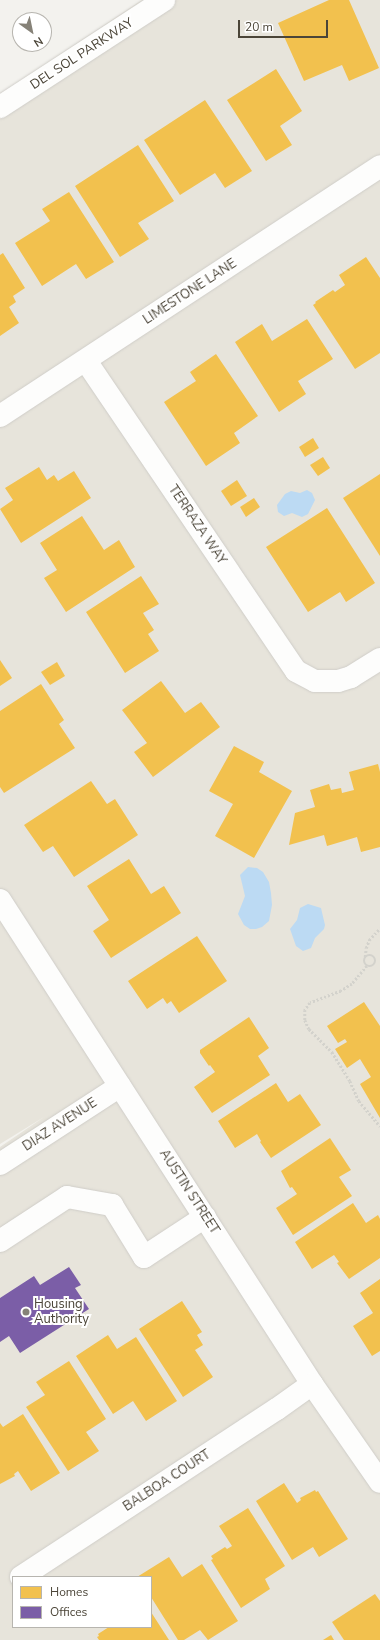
<!DOCTYPE html>
<style>
body{margin:0}
#map{position:relative;width:380px;height:1640px;overflow:hidden;background:#f3f2ee;font-family:"Nunito Sans",sans-serif}
div>[style]{position:absolute}
[style*='--x']{left:calc(var(--x)*1px);top:calc(var(--y)*1px);width:calc(var(--w)*1px);rotate:calc(var(--a)*1deg)}
.residential>*{inset:0;background:#e7e4db}
.water>*{inset:0;background:#bcdaf3}
.homes>*{inset:0;background:#f2c14e}
.offices>*{inset:0;background:#7b5ea7}
.path>*{height:2.5px;margin-top:-1.25px;transform-origin:0;background:repeating-linear-gradient(90deg,#d3d2cc 0 2px,transparent 0 4px)}
.path>.ring{margin:-1.25px;padding:0;box-sizing:content-box;background:none;border:2.5px solid #d3d2cc;border-radius:50%}
.roads{filter:drop-shadow(0 0 1px #cfcdc8) drop-shadow(0 0 1px #cfcdc8)}
.minor>*{height:22px;margin:-11px;padding:0 11px;transform-origin:11px;border-radius:11px;background:#fdfdfc}
.dots>*{width:11px;height:11px;translate:-50% -50%;box-sizing:border-box;border:2px solid #fff;border-radius:50%}
span{translate:-50% -50%;white-space:nowrap;text-align:center;line-height:1.15;-webkit-text-stroke:4px #fff;paint-order:stroke}
.street-label{font-size:13px;color:#4b4538}
.poi-label{font-size:13px;color:#4b4538}
.left{translate:0 -50%;text-align:left}
.legend{position:absolute;left:12px;top:1576px;width:140px;height:52px;box-sizing:border-box;background:#fff;border:1px solid #b7b5af;margin:0;padding:5px 7px;list-style:none;font-size:12px;color:#4b4538}
.legend li{display:flex;align-items:center;gap:8px;height:20px}
.legend b{width:20px;border:1px solid #b7b5af}
.north{position:absolute;left:12px;top:12px;width:40px;height:40px;box-sizing:border-box;background:#fff;border:1px solid #b7b5af;border-radius:50%;rotate:147deg;font-size:11px;font-weight:700;line-height:16px;text-align:center;color:#4b4538}
.north::after{content:'';display:block;margin:auto;width:14px;height:18px;background:#868278;clip-path:polygon(50% 0,100% 100%,50% 72%,0 100%)}
.scale{position:absolute;left:238px;top:20px;width:90px;height:18px;box-sizing:border-box;border:2px solid #4b4538;border-top:0;padding-left:5px;font-size:12px;line-height:14px;white-space:nowrap;color:#4b4538;-webkit-text-stroke:3px #fff;paint-order:stroke}
</style>
<div id="map">
<div class="residential">
<div style="clip-path:polygon(evenodd,142px 0,380px 0,380px 1640px,0 1640px,0 1147px,44px 1117px,0 1144px,0 94px,142px 0,13px 1577px,151px 1577px,151px 1627px,13px 1627px,13px 1577px)"></div>
</div>
<div class="water">
<div style="clip-path:polygon(307px 490px,312px 493px,315px 500px,308px 514px,302px 517px,292px 513px,284px 516px,278px 512px,277px 505px,285px 494px,291px 491px,300px 493px)"></div>
<div style="clip-path:polygon(248px 867px,257px 868px,263px 872px,269px 882px,271px 893px,272px 905px,269px 921px,262px 927px,256px 929px,250px 929px,244px 925px,238px 914px,245px 896px,240px 875px)"></div>
<div style="clip-path:polygon(308px 904px,321px 908px,325px 925px,324px 929px,315px 938px,311px 948px,303px 951px,296px 946px,290px 929px,297px 920px,300px 908px)"></div>
</div>
<div class="homes">
<div style="clip-path:polygon(329px 0,349px 0,379px 68px,349px 81px,342px 65px,304px 81px,278px 23px)"></div>
<div style="clip-path:polygon(276px 69px,302px 111px,280px 126px,292px 145px,266px 161px,227px 100px)"></div>
<div style="clip-path:polygon(205px 100px,252px 171px,225px 188px,215px 173px,180px 195px,144px 140px)"></div>
<div style="clip-path:polygon(138px 145px,174px 201px,138px 223px,149px 239px,120px 257px,75px 186px)"></div>
<div style="clip-path:polygon(69px 192px,114px 262px,86px 279px,76px 264px,42px 286px,15px 243px,50px 221px,42px 209px)"></div>
<div style="clip-path:polygon(3px 253px,25px 288px,13px 296px,16px 302px,9px 307px,19px 323px,0 336px,0 255px)"></div>
<div style="clip-path:polygon(366px 257px,380px 278px,380px 353px,355px 369px,313px 305px,316px 303px,315px 302px,333px 290px,335px 292px,345px 285px,339px 275px)"></div>
<div style="clip-path:polygon(307px 319px,333px 359px,298px 381px,306px 394px,279px 412px,235px 342px,262px 324px,272px 341px)"></div>
<div style="clip-path:polygon(216px 354px,258px 416px,234px 433px,240px 443px,206px 466px,164px 402px,196px 381px,190px 372px)"></div>
<div style="clip-path:polygon(313px 438px,319px 448px,305px 457px,299px 447px)"></div>
<div style="clip-path:polygon(323px 457px,330px 468px,318px 476px,310px 465px)"></div>
<div style="clip-path:polygon(39px 467px,47px 480px,54px 475px,58px 481px,74px 471px,91px 498px,21px 543px,0 509px,13px 500px,5px 488px)"></div>
<div style="clip-path:polygon(380px 474px,380px 556px,343px 498px)"></div>
<div style="clip-path:polygon(237px 480px,247px 496px,231px 506px,221px 491px)"></div>
<div style="clip-path:polygon(254px 498px,260px 507px,246px 517px,240px 507px)"></div>
<div style="clip-path:polygon(327px 508px,375px 583px,346px 602px,340px 592px,308px 612px,266px 547px)"></div>
<div style="clip-path:polygon(82px 516px,104px 550px,119px 540px,135px 567px,66px 612px,44px 578px,57px 570px,40px 543px)"></div>
<div style="clip-path:polygon(141px 576px,159px 604px,143px 613px,154px 630px,148px 634px,159px 651px,125px 673px,86px 612px)"></div>
<div style="clip-path:polygon(0 660px,12px 678px,0 686px)"></div>
<div style="clip-path:polygon(57px 662px,65px 676px,50px 685px,41px 672px)"></div>
<div style="clip-path:polygon(161px 681px,185px 713px,201px 702px,220px 727px,153px 777px,134px 752px,147px 743px,122px 710px)"></div>
<div style="clip-path:polygon(41px 684px,64px 720px,59px 724px,75px 748px,4px 793px,0 787px,0 711px)"></div>
<div style="clip-path:polygon(234px 746px,264px 762px,259px 772px,292px 791px,254px 858px,215px 836px,233px 804px,209px 791px)"></div>
<div style="clip-path:polygon(378px 764px,380px 772px,380px 847px,361px 852px,357px 837px,327px 846px,324px 835px,289px 845px,295px 813px,315px 807px,310px 790px,329px 784px,331px 790px,341px 788px,342px 793px,354px 790px,349px 772px)"></div>
<div style="clip-path:polygon(91px 781px,107px 804px,115px 799px,138px 835px,74px 877px,53px 846px,43px 852px,24px 825px)"></div>
<div style="clip-path:polygon(129px 859px,151px 894px,164px 886px,181px 913px,111px 958px,93px 931px,109px 920px,87px 886px)"></div>
<div style="clip-path:polygon(197px 936px,227px 981px,179px 1013px,171px 1001px,167px 1004px,163px 998px,147px 1009px,128px 981px)"></div>
<div style="clip-path:polygon(364px 1002px,380px 1026px,380px 1118px,360px 1084px,371px 1077px,360px 1059px,347px 1068px,335px 1049px,347px 1042px,345px 1039px,338px 1043px,327px 1026px)"></div>
<div style="clip-path:polygon(249px 1017px,269px 1048px,258px 1056px,270px 1075px,212px 1113px,194px 1087px,215px 1072px,210px 1065px,209px 1066px,200px 1053px,200px 1050px)"></div>
<div style="clip-path:polygon(276px 1083px,288px 1102px,300px 1094px,321px 1125px,271px 1158px,260px 1142px,261px 1141px,257px 1134px,235px 1148px,218px 1121px)"></div>
<div style="clip-path:polygon(330px 1138px,351px 1170px,339px 1177px,352px 1196px,293px 1235px,276px 1208px,297px 1194px,292px 1187px,290px 1188px,281px 1171px)"></div>
<div style="clip-path:polygon(353px 1203px,366px 1223px,378px 1215px,380px 1219px,380px 1258px,349px 1279px,337px 1263px,339px 1262px,334px 1255px,312px 1269px,295px 1242px)"></div>
<div style="clip-path:polygon(380px 1279px,380px 1351px,372px 1356px,353px 1326px,373px 1313px,360px 1293px)"></div>
<div style="clip-path:polygon(182px 1301px,202px 1332px,197px 1335px,203px 1345px,195px 1350px,213px 1377px,183px 1397px,139px 1329px)"></div>
<div style="clip-path:polygon(108px 1335px,117px 1349px,136px 1337px,177px 1401px,146px 1421px,133px 1401px,113px 1414px,76px 1356px)"></div>
<div style="clip-path:polygon(69px 1361px,106px 1419px,86px 1432px,99px 1451px,68px 1471px,26px 1407px,45px 1395px,36px 1382px)"></div>
<div style="clip-path:polygon(23px 1414px,60px 1473px,31px 1491px,18px 1471px,14px 1474px,15px 1476px,0 1484px,0 1423px,3px 1427px)"></div>
<div style="clip-path:polygon(284px 1483px,297px 1503px,301px 1500px,300px 1498px,315px 1490px,316px 1492px,318px 1491px,348px 1539px,319px 1557px,313px 1547px,292px 1560px,256px 1501px)"></div>
<div style="clip-path:polygon(248px 1508px,285px 1566px,265px 1579px,270px 1589px,241px 1608px,211px 1560px,213px 1559px,211px 1556px,225px 1547px,227px 1549px,232px 1546px,219px 1526px)"></div>
<div style="clip-path:polygon(169px 1557px,182px 1577px,202px 1564px,238px 1621px,208px 1640px,200px 1630px,184px 1640px,178px 1640px,151px 1597px,151px 1577px,137px 1577px)"></div>
<div style="clip-path:polygon(375px 1594px,380px 1601px,380px 1640px,344px 1640px,332px 1622px)"></div>
<div style="clip-path:polygon(151px 1612px,169px 1640px,99px 1640px,97px 1637px,99px 1636px,98px 1634px,109px 1627px,151px 1627px)"></div>
<div style="clip-path:polygon(331px 1635px,334px 1640px,323px 1640px)"></div>
</div>
<div class="offices">
<div style="clip-path:polygon(69px 1267px,81px 1285px,75px 1288px,89px 1309px,20px 1353px,9px 1336px,0 1342px,0 1298px,34px 1276px,40px 1285px)"></div>
</div>
<div class="path">
<div class="ring" style="left:364px;top:955px;width:9.5px;height:9.5px"></div>
<div style="--x:365;--y:957;--w:9;--a:-84"></div>
<div style="--x:366;--y:948;--w:9;--a:-69"></div>
<div style="--x:369;--y:940;--w:16;--a:-47"></div>
<div style="--x:367;--y:966;--w:23;--a:130"></div>
<div style="--x:352;--y:984;--w:13;--a:148"></div>
<div style="--x:341;--y:991;--w:33;--a:159"></div>
<div style="--x:310;--y:1003;--w:9;--a:126"></div>
<div style="--x:305;--y:1010;--w:10;--a:90"></div>
<div style="--x:305;--y:1020;--w:10;--a:66"></div>
<div style="--x:309;--y:1029;--w:33;--a:45"></div>
<div style="--x:332;--y:1052;--w:34;--a:58"></div>
<div style="--x:350;--y:1081;--w:22;--a:66"></div>
<div style="--x:359;--y:1101;--w:33;--a:50"></div>
</div>
<div class="roads">
<div class="minor">
<div style="--x:0;--y:107;--w:196;--a:-33.1"></div>
<div style="--x:86;--y:361;--w:374;--a:55.9"></div>
<div style="--x:296;--y:671;--w:21;--a:28"></div>
<div style="--x:315;--y:681;--w:23;--a:0"></div>
<div style="--x:338;--y:681;--w:14;--a:-17"></div>
<div style="--x:351;--y:677;--w:34;--a:-32"></div>
<div style="--x:0;--y:416;--w:455;--a:-33.3"></div>
<div style="--x:0;--y:900;--w:576;--a:57.19"></div>
<div style="--x:312;--y:1384;--w:119;--a:55.2"></div>
<div style="--x:0;--y:1164;--w:143;--a:-33"></div>
<div style="--x:0;--y:1241;--w:80;--a:-33.3"></div>
<div style="--x:67;--y:1197;--w:46;--a:10.1"></div>
<div style="--x:112;--y:1205;--w:61;--a:58.4"></div>
<div style="--x:144;--y:1257;--w:73;--a:-33.3"></div>
<div style="--x:21;--y:1577;--w:306;--a:-33.3"></div>
<div style="--x:277;--y:1409;--w:43;--a:-35.5"></div>
</div>
</div>
<div class="dots">
<div style="left:26px;top:1312px;background:#868278"></div>
</div>
<div class="street-label">
<span style="left:82px;top:54px;rotate:-33deg">DEL SOL PARKWAY</span>
<span style="left:190px;top:292px;rotate:-33deg">LIMESTONE LANE</span>
<span style="left:197px;top:525px;rotate:56deg">TERRAZA WAY</span>
<span style="left:60px;top:1125px;rotate:-33deg">DIAZ AVENUE</span>
<span style="left:189px;top:1192px;rotate:57deg">AUSTIN STREET</span>
<span style="left:167px;top:1481px;rotate:-33deg">BALBOA COURT</span>
</div>
<div class="poi-label">
<span class="left" style="left:34px;top:1312px">Housing<br>Authority</span>
</div>
<ul class="legend">
<li><b style="height:11px;background:#f2c14e"></b>Homes</li>
<li><b style="height:11px;background:#7b5ea7"></b>Offices</li>
</ul>
<div class="north">N</div>
<div class="scale">20 m</div>
</div>
